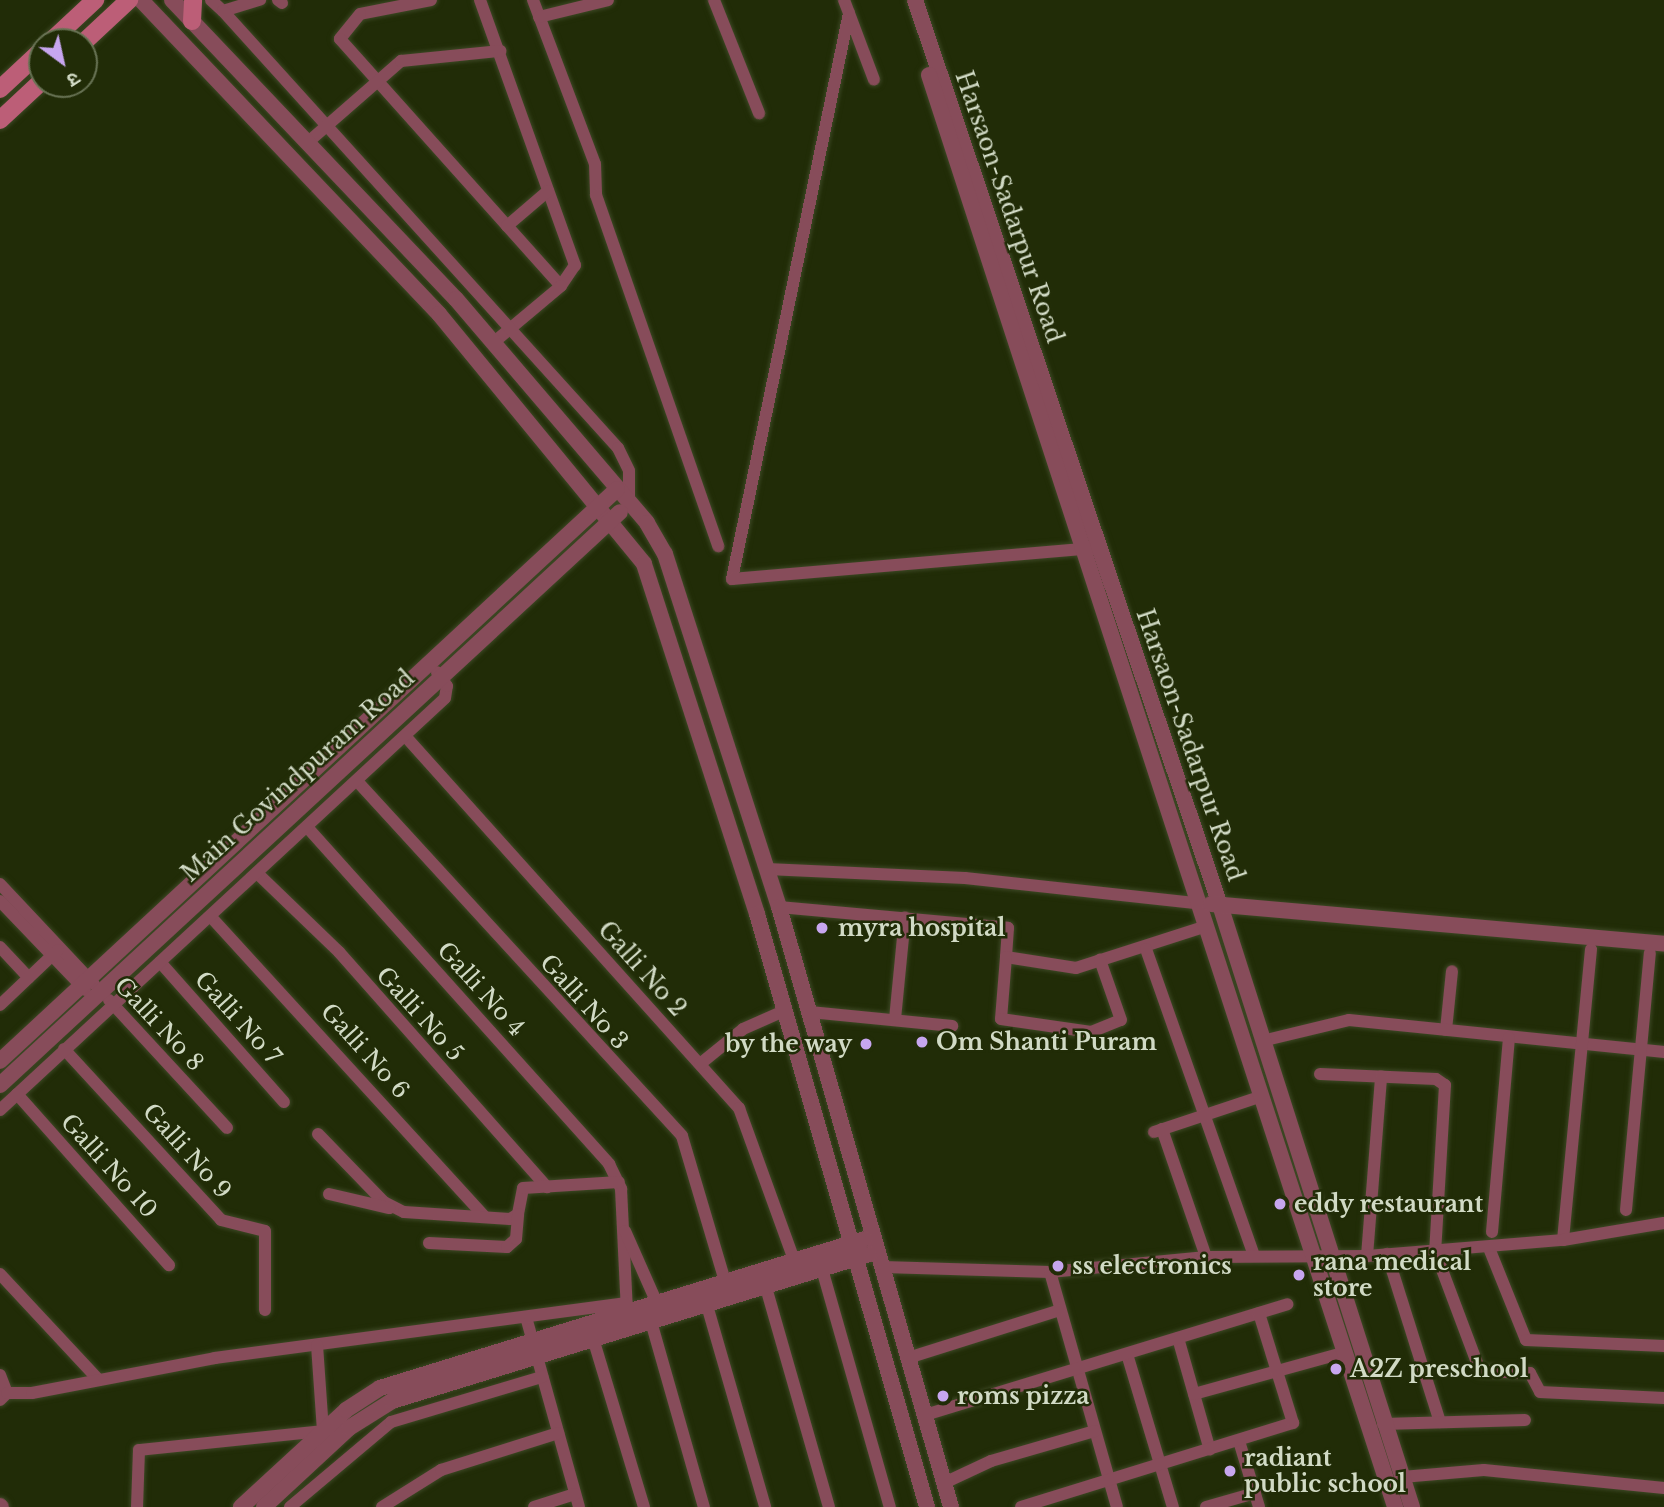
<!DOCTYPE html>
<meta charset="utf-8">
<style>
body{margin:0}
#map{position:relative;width:1664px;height:1507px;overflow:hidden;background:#212c07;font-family:"Libre Baskerville","Noto Sans Devanagari",serif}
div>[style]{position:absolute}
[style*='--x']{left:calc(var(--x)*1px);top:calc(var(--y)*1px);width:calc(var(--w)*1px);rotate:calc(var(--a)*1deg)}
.roads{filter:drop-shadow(0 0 2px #3d4825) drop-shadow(0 0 2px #3d4825)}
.minor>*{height:12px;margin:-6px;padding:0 6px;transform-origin:6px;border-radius:6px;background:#874c5a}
.tertiary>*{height:16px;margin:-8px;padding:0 8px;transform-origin:8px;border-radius:8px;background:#874c5a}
.secondary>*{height:18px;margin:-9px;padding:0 9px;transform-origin:9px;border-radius:9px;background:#bc5e77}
.dots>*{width:19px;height:19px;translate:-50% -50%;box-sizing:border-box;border:4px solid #212c07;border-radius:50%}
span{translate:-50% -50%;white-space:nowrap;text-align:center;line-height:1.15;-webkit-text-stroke:5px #212c07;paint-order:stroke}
.street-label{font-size:23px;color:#d1dac5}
.poi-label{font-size:23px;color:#d1dac5;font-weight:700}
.left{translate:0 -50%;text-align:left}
.right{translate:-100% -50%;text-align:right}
.north{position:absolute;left:28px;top:28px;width:70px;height:70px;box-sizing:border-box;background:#212c07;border:2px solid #677253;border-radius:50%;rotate:147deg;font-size:19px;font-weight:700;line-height:28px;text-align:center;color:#d1dac5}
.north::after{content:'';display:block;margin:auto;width:24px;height:32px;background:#c7a6ef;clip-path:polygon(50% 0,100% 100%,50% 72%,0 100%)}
</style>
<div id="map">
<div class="roads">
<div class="minor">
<div style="--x:211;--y:0;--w:16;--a:43"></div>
<div style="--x:223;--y:11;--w:39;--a:-17"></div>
<div style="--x:278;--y:0;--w:5;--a:37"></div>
<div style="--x:431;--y:0;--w:72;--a:168.8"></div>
<div style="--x:360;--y:14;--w:32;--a:129"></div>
<div style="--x:340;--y:39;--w:331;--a:48.2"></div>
<div style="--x:480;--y:0;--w:282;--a:70.3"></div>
<div style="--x:575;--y:265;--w:25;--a:124"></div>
<div style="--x:561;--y:286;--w:89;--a:140"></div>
<div style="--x:533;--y:0;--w:175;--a:69.3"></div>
<div style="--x:595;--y:164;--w:31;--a:88"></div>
<div style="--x:596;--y:195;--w:372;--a:70.8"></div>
<div style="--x:714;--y:0;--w:122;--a:68.3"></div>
<div style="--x:844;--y:0;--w:85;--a:69.4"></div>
<div style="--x:223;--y:11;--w:589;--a:47.89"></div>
<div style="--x:618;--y:448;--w:25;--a:64"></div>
<div style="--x:629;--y:471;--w:32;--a:90"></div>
<div style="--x:849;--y:13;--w:578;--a:101.68"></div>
<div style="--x:732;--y:579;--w:360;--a:-4.9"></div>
<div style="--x:539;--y:17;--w:71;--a:-13.8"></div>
<div style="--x:307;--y:143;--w:125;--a:-41.1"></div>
<div style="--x:401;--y:61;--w:100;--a:-5.8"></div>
<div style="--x:507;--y:226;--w:54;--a:-40.5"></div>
<div style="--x:406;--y:737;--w:499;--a:48.1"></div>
<div style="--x:739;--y:1108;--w:162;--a:70.1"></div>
<div style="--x:357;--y:781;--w:481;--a:47.5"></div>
<div style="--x:682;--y:1136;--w:151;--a:73.5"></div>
<div style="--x:307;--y:827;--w:453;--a:48.1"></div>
<div style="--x:609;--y:1164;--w:28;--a:64"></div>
<div style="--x:621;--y:1189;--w:121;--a:87.2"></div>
<div style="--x:767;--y:869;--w:198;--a:2.6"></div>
<div style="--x:965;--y:878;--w:231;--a:6.2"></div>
<div style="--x:257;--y:873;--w:114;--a:43.9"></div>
<div style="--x:339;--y:952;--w:314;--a:48.5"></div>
<div style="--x:0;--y:884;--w:137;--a:46.8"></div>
<div style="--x:0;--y:901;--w:123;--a:46.3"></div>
<div style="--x:779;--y:907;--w:230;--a:5.2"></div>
<div style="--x:1008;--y:928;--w:29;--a:94"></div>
<div style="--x:1006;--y:957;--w:71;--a:8.9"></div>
<div style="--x:1076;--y:968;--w:134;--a:-17.8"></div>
<div style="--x:211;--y:917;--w:406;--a:47.6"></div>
<div style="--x:0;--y:947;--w:42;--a:46.9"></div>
<div style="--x:1146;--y:949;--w:325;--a:70.6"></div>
<div style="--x:1006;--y:957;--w:62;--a:94.6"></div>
<div style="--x:1001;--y:1019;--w:91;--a:8.2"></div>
<div style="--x:1091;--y:1032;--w:32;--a:-22"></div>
<div style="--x:1121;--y:1020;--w:64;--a:-109.3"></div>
<div style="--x:160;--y:962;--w:187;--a:48.5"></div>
<div style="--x:109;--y:1000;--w:174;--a:47.3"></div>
<div style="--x:0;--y:1005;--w:80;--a:-43.5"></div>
<div style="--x:810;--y:1012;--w:143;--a:5.6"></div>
<div style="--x:895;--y:1019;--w:102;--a:-84.4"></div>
<div style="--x:1446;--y:1030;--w:59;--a:-84.2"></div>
<div style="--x:1262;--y:1041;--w:89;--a:-13.6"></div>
<div style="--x:1349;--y:1020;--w:317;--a:5.8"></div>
<div style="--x:64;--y:1049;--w:232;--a:47.4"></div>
<div style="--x:221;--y:1220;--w:45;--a:14"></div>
<div style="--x:265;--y:1231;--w:79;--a:90"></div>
<div style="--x:700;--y:1064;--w:55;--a:-39.1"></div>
<div style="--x:743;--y:1029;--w:47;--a:-23.8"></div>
<div style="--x:1320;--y:1074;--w:116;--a:2.5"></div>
<div style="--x:1436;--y:1079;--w:11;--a:34"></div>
<div style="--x:1445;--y:1085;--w:166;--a:93.4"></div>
<div style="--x:1435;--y:1251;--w:128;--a:69.4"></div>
<div style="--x:1480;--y:1371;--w:50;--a:2.3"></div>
<div style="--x:1530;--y:1373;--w:21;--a:62"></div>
<div style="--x:1540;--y:1392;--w:124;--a:2.8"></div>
<div style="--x:17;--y:1094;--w:229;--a:48.4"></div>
<div style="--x:0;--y:1110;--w:606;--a:-42.79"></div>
<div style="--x:445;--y:698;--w:12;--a:-81"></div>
<div style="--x:447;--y:686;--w:17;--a:-126"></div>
<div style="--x:1162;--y:1129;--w:135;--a:71"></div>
<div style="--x:1154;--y:1132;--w:114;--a:-18.4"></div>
<div style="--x:318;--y:1134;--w:95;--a:45.9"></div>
<div style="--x:384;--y:1202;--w:22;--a:27"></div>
<div style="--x:404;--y:1212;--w:106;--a:3.8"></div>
<div style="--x:510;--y:1219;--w:9;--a:-32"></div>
<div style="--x:518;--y:1214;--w:26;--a:-79"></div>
<div style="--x:523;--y:1188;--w:96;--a:-3.6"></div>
<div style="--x:329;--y:1194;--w:62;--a:13.1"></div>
<div style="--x:1626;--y:1210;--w:258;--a:-84.7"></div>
<div style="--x:625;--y:1231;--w:77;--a:66.1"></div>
<div style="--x:1492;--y:1232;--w:195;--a:-85"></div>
<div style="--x:1563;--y:1240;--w:292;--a:-84.5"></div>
<div style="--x:429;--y:1243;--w:78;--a:2.9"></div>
<div style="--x:507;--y:1247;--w:12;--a:-42"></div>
<div style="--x:516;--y:1239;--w:25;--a:-85"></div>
<div style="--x:1489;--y:1248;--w:99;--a:68.1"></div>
<div style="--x:1526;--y:1340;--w:138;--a:2.5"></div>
<div style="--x:1387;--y:1254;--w:176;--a:72.5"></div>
<div style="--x:1367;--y:1256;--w:180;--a:-85.5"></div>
<div style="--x:820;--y:1262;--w:255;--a:74.1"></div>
<div style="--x:883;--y:1267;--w:167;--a:1.7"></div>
<div style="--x:1050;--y:1272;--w:157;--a:-5.5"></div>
<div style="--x:1206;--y:1257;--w:161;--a:-0.4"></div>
<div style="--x:1367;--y:1256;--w:197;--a:-4.7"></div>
<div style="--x:1563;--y:1240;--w:102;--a:-9.6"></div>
<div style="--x:1050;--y:1272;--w:244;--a:74.1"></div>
<div style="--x:0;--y:1274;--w:145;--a:47"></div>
<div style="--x:765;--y:1284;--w:232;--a:74"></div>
<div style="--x:704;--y:1295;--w:221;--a:73.9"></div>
<div style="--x:526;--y:1317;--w:197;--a:74.4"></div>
<div style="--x:650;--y:1318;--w:197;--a:74.1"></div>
<div style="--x:592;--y:1335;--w:180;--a:73.2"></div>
<div style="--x:1178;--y:1338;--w:116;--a:74.1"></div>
<div style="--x:1127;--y:1354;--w:160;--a:73.3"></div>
<div style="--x:908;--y:1358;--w:159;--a:-17.5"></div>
<div style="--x:0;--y:1375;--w:19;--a:69"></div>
<div style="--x:1194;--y:1394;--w:155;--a:-15.4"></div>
<div style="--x:0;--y:1400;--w:10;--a:-45"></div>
<div style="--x:7;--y:1393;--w:25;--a:0"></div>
<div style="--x:32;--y:1393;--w:186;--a:-10.8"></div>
<div style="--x:215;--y:1358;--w:415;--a:-7.6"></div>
<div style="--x:925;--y:1415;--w:379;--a:-17"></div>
<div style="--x:1383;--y:1424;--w:142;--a:-1.6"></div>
<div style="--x:1239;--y:1441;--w:69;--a:73.1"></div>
<div style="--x:1402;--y:1477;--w:82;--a:-4.9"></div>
<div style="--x:1484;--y:1470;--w:181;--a:5.7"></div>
<div style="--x:944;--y:1483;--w:52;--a:-25.1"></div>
<div style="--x:991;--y:1461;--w:108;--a:-16.1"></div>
<div style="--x:137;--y:1507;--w:57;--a:-88"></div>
<div style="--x:139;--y:1450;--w:185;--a:-5.9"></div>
<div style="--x:323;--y:1431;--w:86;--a:-94"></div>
<div style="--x:290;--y:1507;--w:132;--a:-40.1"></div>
<div style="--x:391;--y:1422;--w:158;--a:-16.6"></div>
<div style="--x:382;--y:1507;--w:70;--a:-32.1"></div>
<div style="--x:441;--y:1470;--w:123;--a:-17.5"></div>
<div style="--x:534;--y:1507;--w:43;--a:-17.6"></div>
<div style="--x:1021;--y:1507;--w:285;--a:-17.2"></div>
<div style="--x:1293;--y:1423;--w:115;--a:-107.2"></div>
<div style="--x:1206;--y:1507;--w:51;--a:-15.9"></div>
</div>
<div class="tertiary">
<div style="--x:141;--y:0;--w:433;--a:46.5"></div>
<div style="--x:439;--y:314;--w:323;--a:50.6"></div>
<div style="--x:644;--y:564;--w:368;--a:72.1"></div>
<div style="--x:757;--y:914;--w:617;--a:74"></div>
<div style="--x:172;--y:0;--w:412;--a:46.5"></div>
<div style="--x:456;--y:299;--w:294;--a:49.5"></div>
<div style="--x:647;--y:523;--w:36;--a:60"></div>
<div style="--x:665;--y:554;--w:371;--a:72.1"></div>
<div style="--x:779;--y:907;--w:624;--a:74"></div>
<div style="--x:915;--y:0;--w:955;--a:71.38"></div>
<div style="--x:1220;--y:905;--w:632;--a:72.31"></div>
<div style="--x:929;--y:75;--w:1506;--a:71.97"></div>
<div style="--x:1211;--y:904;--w:455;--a:5"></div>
<div style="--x:0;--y:1061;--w:841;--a:-42.83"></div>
<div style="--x:0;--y:1085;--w:844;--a:-42.74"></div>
<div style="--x:0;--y:1506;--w:1;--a:45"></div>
<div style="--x:241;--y:1507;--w:143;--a:-42.7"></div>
<div style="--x:346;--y:1410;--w:40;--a:-32.9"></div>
<div style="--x:380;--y:1388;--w:507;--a:-17.08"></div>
<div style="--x:264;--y:1507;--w:116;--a:-42.9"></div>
<div style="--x:349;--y:1428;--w:51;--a:-32.1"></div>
<div style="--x:392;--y:1401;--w:499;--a:-17.1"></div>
</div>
<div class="secondary">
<div style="--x:192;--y:21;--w:21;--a:-87"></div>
<div style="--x:50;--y:42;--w:62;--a:-43"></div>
<div style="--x:84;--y:42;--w:62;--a:-43"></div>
<div style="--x:0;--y:89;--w:57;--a:-42.9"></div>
<div style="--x:0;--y:120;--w:57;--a:-42.9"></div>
</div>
</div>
<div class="dots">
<div style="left:822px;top:928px;background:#c7a6ef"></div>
<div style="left:922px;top:1042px;background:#c7a6ef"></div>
<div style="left:866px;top:1044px;background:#c7a6ef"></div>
<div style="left:1280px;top:1204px;background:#c7a6ef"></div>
<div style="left:1058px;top:1266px;background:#c7a6ef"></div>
<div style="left:1299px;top:1275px;background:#c7a6ef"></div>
<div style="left:1336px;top:1369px;background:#c7a6ef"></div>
<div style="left:943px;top:1396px;background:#c7a6ef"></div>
<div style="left:1230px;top:1471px;background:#c7a6ef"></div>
</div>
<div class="street-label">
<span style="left:1009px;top:207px;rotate:71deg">Harsaon-Sadarpur Road</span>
<span style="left:1190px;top:745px;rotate:71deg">Harsaon-Sadarpur Road</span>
<span style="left:298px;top:776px;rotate:-42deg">Main Govindpuram Road</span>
<span style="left:642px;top:969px;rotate:48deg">Galli No 2</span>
<span style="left:481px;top:989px;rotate:48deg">Galli No 4</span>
<span style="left:584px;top:1002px;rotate:48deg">Galli No 3</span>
<span style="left:420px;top:1014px;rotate:48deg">Galli No 5</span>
<span style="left:238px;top:1018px;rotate:48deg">Galli No 7</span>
<span style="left:159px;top:1024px;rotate:47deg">Galli No 8</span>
<span style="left:365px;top:1051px;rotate:48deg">Galli No 6</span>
<span style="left:187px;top:1151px;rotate:48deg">Galli No 9</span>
<span style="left:109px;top:1166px;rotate:48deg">Galli No 10</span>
</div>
<div class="poi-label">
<span class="left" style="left:838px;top:928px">myra hospital</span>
<span class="left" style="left:936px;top:1042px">Om Shanti Puram</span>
<span class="right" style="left:852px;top:1044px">by the way</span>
<span class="left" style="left:1294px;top:1204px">eddy restaurant</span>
<span class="left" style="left:1313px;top:1275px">rana medical<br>store</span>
<span class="left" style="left:1072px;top:1266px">ss electronics</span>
<span class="left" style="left:1350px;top:1369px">A2Z preschool</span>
<span class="left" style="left:957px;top:1396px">roms pizza</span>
<span class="left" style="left:1244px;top:1471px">radiant<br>public school</span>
</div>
<div class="north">उ</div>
</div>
